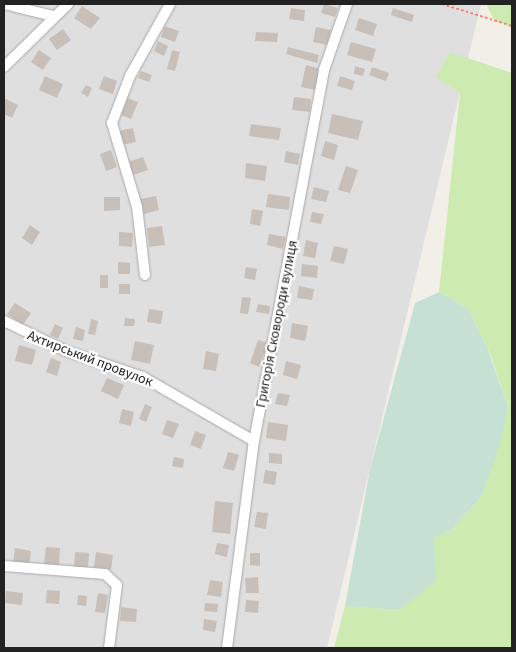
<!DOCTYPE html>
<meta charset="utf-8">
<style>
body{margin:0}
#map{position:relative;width:516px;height:652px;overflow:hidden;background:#f2efe9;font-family:"Source Sans 3",sans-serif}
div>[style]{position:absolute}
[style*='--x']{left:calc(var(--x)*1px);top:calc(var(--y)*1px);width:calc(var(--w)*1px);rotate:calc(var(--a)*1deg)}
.residential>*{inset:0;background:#e0dfdf}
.grass>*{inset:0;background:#cdebb0}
.wetland>*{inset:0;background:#c6e0d4}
.building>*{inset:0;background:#c7bfb8}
.path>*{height:2px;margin-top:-1px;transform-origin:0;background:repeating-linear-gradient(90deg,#fa8072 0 2.5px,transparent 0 5px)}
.roads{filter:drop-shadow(0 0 1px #a9a9a9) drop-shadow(0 0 1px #a9a9a9)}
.minor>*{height:10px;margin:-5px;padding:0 5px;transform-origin:5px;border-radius:5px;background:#fff}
span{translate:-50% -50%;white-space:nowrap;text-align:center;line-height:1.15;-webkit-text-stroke:4.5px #fff;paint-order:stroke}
.street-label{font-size:14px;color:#222}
.frame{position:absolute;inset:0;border:5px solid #222;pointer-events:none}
</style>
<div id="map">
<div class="residential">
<div style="clip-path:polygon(4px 4px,481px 4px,327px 648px,4px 648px)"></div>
</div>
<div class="grass">
<div style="clip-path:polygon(486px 4px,512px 4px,512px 28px,494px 20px)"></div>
<div style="clip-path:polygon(450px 52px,512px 73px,512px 648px,334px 648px,345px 606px,400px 610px,434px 538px,451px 530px,481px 497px,508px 407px,490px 353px,468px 309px,439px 292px,460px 93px,436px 77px)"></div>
</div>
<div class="wetland">
<div style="clip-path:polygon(439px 292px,468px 309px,487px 347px,508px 407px,500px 444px,481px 497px,451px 530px,434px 538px,436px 580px,400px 610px,345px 606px,370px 469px,415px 303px)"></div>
</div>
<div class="building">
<div style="clip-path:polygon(324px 4px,338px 8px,335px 17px,321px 13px)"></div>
<div style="clip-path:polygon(82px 6px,100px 18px,91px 29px,74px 18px)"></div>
<div style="clip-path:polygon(291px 8px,305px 10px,304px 21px,289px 19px)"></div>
<div style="clip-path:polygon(393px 8px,414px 15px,412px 22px,391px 15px)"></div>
<div style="clip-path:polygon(359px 18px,377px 24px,373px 36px,355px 30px)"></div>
<div style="clip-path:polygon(165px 26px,179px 31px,175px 42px,161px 37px)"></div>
<div style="clip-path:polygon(316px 27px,331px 30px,327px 45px,313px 42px)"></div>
<div style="clip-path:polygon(63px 29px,71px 40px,57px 50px,49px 39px)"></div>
<div style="clip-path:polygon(256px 32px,278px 33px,277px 42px,255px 41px)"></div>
<div style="clip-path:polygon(158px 41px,168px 46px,164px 56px,154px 51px)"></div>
<div style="clip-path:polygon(351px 42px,376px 49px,372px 62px,347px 55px)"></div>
<div style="clip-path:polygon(288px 47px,319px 55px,317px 63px,286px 54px)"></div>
<div style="clip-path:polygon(39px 50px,51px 58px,43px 70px,31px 62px)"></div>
<div style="clip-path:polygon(172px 50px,180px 52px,175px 71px,167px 69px)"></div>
<div style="clip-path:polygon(306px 65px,321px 69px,316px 90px,301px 87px)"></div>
<div style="clip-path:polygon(355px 66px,365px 69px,363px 76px,354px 74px)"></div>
<div style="clip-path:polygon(372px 67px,389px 73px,386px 81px,369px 75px)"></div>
<div style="clip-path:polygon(141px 71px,152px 75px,149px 82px,138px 78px)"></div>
<div style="clip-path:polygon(45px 76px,63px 84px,57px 98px,39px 90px)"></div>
<div style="clip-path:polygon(104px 76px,117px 81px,113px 94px,99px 89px)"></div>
<div style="clip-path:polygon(340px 76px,355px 81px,352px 90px,337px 86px)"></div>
<div style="clip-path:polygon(86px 85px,92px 88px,88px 97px,81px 93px)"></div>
<div style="clip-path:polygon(294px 97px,311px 99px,310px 112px,292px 110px)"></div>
<div style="clip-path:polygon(4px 98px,18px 105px,12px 118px,4px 114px)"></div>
<div style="clip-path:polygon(127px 98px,138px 102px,131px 119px,121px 115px)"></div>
<div style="clip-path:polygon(332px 114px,363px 121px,358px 140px,328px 133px)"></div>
<div style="clip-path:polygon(251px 124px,281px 128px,279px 140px,249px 136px)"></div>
<div style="clip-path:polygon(133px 128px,136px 142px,122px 145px,118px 131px)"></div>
<div style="clip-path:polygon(325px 141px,338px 145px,334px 160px,321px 156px)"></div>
<div style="clip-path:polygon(111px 150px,117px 167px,106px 171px,100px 154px)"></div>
<div style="clip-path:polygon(286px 151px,300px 154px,298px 165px,284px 162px)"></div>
<div style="clip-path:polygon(143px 157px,148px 170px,133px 175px,128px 162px)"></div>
<div style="clip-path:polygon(246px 163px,267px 166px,265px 181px,245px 178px)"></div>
<div style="clip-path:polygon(346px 166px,358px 170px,350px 193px,338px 190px)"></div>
<div style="clip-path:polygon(314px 187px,329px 191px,326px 202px,311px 199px)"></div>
<div style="clip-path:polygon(268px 194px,290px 197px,289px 210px,266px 207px)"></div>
<div style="clip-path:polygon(156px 196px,159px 210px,144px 214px,140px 199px)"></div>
<div style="clip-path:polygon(104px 197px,120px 197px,120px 210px,104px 211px)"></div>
<div style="clip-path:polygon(252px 209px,263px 211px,260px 226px,250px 224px)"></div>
<div style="clip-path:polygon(312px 212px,324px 214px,321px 224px,310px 222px)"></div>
<div style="clip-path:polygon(30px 225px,40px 232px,32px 245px,22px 238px)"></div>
<div style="clip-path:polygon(162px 226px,165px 245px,149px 247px,147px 228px)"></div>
<div style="clip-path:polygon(119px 232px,133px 233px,132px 247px,119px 246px)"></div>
<div style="clip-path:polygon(269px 234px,286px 237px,283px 249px,267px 245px)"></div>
<div style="clip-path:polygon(306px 240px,318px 243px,315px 258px,303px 256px)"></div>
<div style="clip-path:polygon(334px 246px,348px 249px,344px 264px,330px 261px)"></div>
<div style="clip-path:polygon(118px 262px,130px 263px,130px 274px,118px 274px)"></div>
<div style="clip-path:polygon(302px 264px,318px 266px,317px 278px,301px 276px)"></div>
<div style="clip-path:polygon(246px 267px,257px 269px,255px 280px,244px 278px)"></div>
<div style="clip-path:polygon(100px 275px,108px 275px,108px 288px,100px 288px)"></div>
<div style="clip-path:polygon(119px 284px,130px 284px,130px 294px,119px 294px)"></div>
<div style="clip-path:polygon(299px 286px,314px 289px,312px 300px,297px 298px)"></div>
<div style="clip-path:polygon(242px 297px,251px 298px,248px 314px,240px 313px)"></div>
<div style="clip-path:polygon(15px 303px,31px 313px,23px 325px,7px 314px)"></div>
<div style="clip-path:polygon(258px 304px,270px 306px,269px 314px,256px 312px)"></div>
<div style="clip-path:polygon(149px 309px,163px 311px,161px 324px,147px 322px)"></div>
<div style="clip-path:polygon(125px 318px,135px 319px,134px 326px,124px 326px)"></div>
<div style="clip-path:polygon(91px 319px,98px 321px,95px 335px,88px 334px)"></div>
<div style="clip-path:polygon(292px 323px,308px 326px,305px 341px,290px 338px)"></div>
<div style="clip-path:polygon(55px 324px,63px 328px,58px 339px,50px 335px)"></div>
<div style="clip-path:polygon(76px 327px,85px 330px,83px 341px,73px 339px)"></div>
<div style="clip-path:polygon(258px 340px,268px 343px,259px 367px,250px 363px)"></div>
<div style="clip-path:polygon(135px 341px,154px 345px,150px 364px,131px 360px)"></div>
<div style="clip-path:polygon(19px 345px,36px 350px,32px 365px,15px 361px)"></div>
<div style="clip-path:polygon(206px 351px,219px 354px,216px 371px,203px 369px)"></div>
<div style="clip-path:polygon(51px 358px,61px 362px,57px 376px,46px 372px)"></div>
<div style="clip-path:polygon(286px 361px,301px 365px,297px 379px,283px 375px)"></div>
<div style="clip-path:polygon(107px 378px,124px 385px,118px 399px,101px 391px)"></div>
<div style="clip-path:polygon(278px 393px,290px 395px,287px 406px,275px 404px)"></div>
<div style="clip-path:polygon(145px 404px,152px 407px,146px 422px,139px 419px)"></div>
<div style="clip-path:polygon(122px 409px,134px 412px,131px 426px,119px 423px)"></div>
<div style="clip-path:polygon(167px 420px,179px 424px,173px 438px,162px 434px)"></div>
<div style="clip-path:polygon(268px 422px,288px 425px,286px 441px,266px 438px)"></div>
<div style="clip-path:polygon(195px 431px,206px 435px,201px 449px,190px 445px)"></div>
<div style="clip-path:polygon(228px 452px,239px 455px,234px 471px,223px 468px)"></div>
<div style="clip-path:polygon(269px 453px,282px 454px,282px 464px,269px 463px)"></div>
<div style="clip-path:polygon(174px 457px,184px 459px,183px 468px,172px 466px)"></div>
<div style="clip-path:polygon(265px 470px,277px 472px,275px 485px,263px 483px)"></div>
<div style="clip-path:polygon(215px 501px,233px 503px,230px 534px,212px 532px)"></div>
<div style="clip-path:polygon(257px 512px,268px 513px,266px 529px,254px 527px)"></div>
<div style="clip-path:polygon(217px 543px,229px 545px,227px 557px,215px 554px)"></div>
<div style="clip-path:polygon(46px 547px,60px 548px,59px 565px,44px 564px)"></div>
<div style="clip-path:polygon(15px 548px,31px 551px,29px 566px,13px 563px)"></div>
<div style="clip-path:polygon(75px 552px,89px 553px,88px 568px,74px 567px)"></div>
<div style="clip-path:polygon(96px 552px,113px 555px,111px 570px,94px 567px)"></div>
<div style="clip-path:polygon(250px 553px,260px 553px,260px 566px,250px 565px)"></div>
<div style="clip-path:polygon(258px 577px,259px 593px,246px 593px,245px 578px)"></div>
<div style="clip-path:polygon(210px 580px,223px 582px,221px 597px,207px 595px)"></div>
<div style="clip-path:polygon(47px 590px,60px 591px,59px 604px,46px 603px)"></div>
<div style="clip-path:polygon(6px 591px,23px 593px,22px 605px,5px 603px)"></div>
<div style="clip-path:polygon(98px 593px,108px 595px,105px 613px,95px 612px)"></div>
<div style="clip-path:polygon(78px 595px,87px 596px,86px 606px,77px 605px)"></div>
<div style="clip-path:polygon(246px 600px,259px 601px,258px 613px,245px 612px)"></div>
<div style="clip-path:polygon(205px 603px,218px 604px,217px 612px,204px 611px)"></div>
<div style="clip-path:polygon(121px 607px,137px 609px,136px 622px,120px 621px)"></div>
<div style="clip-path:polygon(204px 619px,217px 621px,215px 632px,203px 630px)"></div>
</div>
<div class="path">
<div style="--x:442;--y:4;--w:73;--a:17.4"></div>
</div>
<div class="roads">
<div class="minor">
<div style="--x:4;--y:4;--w:50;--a:13.8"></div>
<div style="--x:4;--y:67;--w:90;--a:-44.5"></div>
<div style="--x:145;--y:275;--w:68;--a:-96.7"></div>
<div style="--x:137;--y:207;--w:88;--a:-106.6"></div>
<div style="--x:112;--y:123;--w:50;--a:-69"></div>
<div style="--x:130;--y:76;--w:82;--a:-60.9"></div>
<div style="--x:4;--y:321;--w:69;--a:25.8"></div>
<div style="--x:66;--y:351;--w:81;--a:18.7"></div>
<div style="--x:143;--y:377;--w:128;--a:30"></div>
<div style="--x:4;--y:566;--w:101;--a:4.5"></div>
<div style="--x:105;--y:574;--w:16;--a:43"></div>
<div style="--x:117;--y:585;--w:64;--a:97.2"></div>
<div style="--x:227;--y:648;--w:209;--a:-82.6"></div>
<div style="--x:254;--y:441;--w:378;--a:-79.3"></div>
<div style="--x:324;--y:70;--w:70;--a:-70.8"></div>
</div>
</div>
<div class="street-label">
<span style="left:277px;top:324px;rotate:-79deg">Григорія Сковороди вулиця</span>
<span style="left:90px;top:359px;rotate:21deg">Ахтирський провулок</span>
</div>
<div class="frame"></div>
</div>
